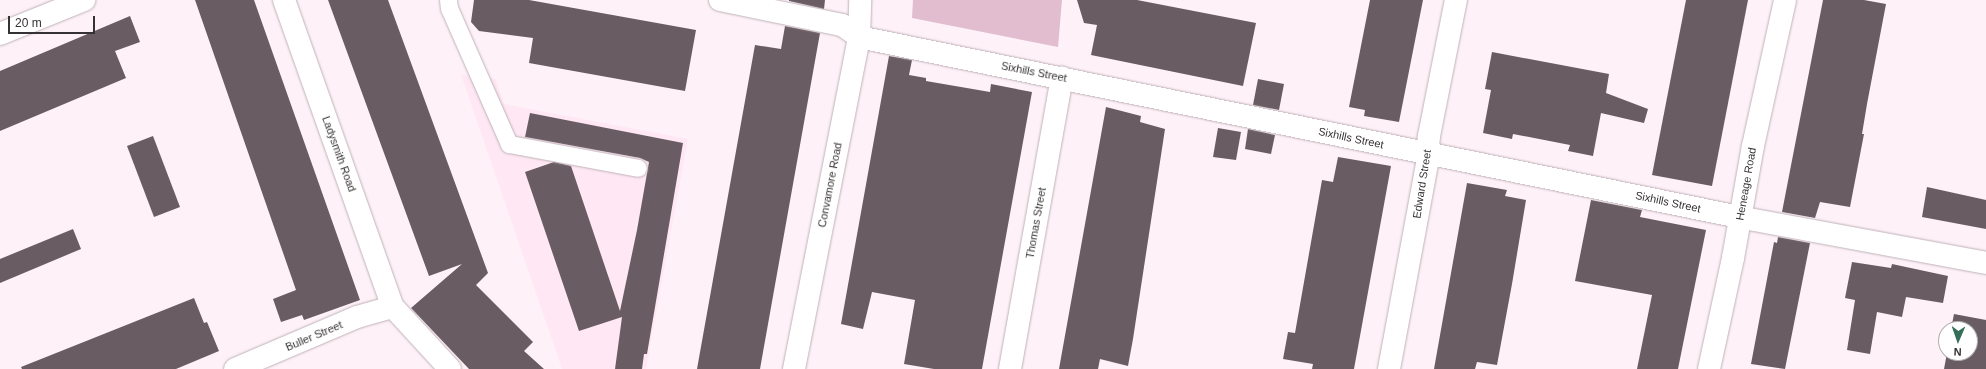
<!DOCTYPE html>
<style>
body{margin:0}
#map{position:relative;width:1986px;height:369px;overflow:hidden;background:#fef2f8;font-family:Arial,sans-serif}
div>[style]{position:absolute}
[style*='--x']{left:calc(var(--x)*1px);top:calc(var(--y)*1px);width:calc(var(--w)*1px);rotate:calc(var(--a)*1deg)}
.built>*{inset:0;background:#ffe8f3}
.green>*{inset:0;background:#e1bdcf}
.building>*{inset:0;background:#695d63}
.roads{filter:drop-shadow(0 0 1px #bfb1b8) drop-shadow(0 0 1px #bfb1b8)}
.service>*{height:17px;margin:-8.5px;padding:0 8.5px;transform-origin:8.5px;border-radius:8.5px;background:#fff}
.minor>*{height:22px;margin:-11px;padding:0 11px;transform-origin:11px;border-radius:11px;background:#fff}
.tertiary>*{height:22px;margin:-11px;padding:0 11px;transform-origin:11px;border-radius:11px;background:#fff}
span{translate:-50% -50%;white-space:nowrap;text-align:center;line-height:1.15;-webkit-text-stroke:4px #fff;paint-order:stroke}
.street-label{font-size:11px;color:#363133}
.north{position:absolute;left:1938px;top:321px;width:40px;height:40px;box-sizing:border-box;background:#fff;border:1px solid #afadad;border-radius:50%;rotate:182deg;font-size:11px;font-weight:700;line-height:16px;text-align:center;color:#363133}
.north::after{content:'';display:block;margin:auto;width:14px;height:18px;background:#356f59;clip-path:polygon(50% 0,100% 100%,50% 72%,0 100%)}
.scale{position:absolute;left:8px;top:16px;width:87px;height:18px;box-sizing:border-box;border:2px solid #363133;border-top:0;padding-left:5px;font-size:12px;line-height:14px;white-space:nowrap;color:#363133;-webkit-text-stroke:3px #fff;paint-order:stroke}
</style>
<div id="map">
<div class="built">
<div style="clip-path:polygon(461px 75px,496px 79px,504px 104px,688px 139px,646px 369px,562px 369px)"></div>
</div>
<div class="green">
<div style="clip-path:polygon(913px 0,1062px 0,1058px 47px,912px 18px)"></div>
</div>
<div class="building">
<div style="clip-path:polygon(195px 0,254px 0,360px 300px,304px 320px,302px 315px,281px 322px,273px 299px,296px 290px)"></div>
<div style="clip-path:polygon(328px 0,388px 0,488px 273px,476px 285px,533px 342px,524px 351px,544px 369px,469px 369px,411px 308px,462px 264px,429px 276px)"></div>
<div style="clip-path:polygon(474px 0,529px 0,696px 30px,685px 91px,529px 63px,533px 38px,479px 31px,471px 22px)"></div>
<div style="clip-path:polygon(789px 0,825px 0,824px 9px,789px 1px)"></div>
<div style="clip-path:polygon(1077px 0,1137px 0,1256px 23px,1243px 86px,1091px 55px,1097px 25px,1084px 23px)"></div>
<div style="clip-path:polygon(1370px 0,1423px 0,1399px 122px,1364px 116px,1365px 110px,1349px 107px)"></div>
<div style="clip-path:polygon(1686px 0,1748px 0,1712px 186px,1652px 175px)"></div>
<div style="clip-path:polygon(1823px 0,1864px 0,1886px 4px,1867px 104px,1862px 134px,1864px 134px,1850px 207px,1820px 202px,1815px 218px,1782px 212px)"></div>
<div style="clip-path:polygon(130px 16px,140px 42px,115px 51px,126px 78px,0 131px,0 71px)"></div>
<div style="clip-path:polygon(785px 26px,820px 33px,760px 369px,697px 369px,755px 45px,781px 49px)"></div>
<div style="clip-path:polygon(1492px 52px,1609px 74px,1606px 93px,1648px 109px,1644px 123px,1601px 113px,1593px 156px,1568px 151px,1570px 145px,1513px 134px,1512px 139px,1483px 133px,1491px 90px,1485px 89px)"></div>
<div style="clip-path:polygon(889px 56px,912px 60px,909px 75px,926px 78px,926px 81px,990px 92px,991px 84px,1032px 92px,982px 369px,934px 369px,904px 364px,915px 300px,872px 292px,863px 329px,841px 324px)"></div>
<div style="clip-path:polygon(1258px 79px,1284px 84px,1279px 110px,1253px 105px)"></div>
<div style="clip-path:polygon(1106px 107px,1141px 116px,1140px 122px,1165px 129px,1133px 339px,1128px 366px,1100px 359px,1098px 369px,1059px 369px)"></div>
<div style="clip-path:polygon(530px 113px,683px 143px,647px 354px,644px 354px,642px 369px,615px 369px,622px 317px,579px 331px,525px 172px,554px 162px,571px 166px,620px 311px,637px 230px,649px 162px,640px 158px,525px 137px)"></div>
<div style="clip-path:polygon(1218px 128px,1241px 132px,1236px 160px,1213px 157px)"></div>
<div style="clip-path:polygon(1248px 129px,1275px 135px,1271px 154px,1245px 149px)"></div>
<div style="clip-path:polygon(153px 136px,180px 207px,154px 217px,127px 146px)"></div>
<div style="clip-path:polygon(1338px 157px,1391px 166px,1354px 369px,1312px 369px,1313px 364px,1283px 359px,1288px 332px,1295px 333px,1322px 180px,1333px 182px)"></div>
<div style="clip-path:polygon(1467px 183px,1507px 190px,1505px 196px,1526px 200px,1512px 284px,1497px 365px,1477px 362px,1475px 369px,1434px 369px)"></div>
<div style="clip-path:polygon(1927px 187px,1986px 200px,1986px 229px,1922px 217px)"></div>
<div style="clip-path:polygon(1591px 200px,1642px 210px,1640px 217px,1706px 230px,1678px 369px,1637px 369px,1652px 295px,1575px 281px)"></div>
<div style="clip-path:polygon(73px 229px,81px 249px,0 283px,0 259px)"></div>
<div style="clip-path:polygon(1778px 237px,1810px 243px,1785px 369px,1751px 364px,1774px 242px,1777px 243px)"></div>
<div style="clip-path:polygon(1852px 262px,1891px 268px,1892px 264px,1948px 276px,1943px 303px,1906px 297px,1902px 317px,1877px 312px,1870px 354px,1847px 350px,1855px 300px,1845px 298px)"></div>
<div style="clip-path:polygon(194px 298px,204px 323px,207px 322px,219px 351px,176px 369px,22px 369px,21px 367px)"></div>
<div style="clip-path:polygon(1954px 314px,1986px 320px,1986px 369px,1944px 369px,1947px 353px,1970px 353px,1970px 329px,1951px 329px)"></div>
</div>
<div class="roads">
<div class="service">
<div style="--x:448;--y:0;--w:8;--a:83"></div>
<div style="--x:449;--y:8;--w:149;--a:66.2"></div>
<div style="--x:509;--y:144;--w:131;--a:10.5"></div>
</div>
<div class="minor">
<div style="--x:720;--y:0;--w:125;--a:11.6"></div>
<div style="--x:842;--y:25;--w:21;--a:35"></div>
<div style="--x:859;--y:37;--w:908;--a:11.56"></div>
<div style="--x:1749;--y:219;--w:241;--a:10.5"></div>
<div style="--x:0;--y:34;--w:91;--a:-22"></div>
<div style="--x:235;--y:369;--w:133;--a:-23.1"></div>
<div style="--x:357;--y:317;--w:37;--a:-16"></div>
<div style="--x:794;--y:369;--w:338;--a:-78.9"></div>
<div style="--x:859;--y:37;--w:37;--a:-88"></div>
<div style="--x:1010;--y:369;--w:296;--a:-79.9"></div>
<div style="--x:1389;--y:369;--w:209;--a:-79.5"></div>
<div style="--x:1427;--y:163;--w:27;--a:-86"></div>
<div style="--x:1429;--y:136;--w:139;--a:-78.8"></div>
<div style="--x:1709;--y:369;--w:114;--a:-77.8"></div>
<div style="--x:1733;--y:258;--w:114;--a:-79.9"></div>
<div style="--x:1753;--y:146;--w:149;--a:-77.6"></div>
</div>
<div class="tertiary">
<div style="--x:284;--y:0;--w:326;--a:70.5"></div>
<div style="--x:393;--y:307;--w:84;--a:47.4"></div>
</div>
</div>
<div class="street-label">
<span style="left:1034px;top:72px;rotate:11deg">Sixhills Street</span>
<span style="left:1351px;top:138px;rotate:12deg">Sixhills Street</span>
<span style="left:339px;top:154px;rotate:70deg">Ladysmith Road</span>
<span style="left:1422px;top:184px;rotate:-81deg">Edward Street</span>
<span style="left:1746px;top:184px;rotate:-80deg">Heneage Road</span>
<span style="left:830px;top:185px;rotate:-79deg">Convamore Road</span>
<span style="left:1668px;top:202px;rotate:12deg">Sixhills Street</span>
<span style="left:1036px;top:223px;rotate:-80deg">Thomas Street</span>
<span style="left:314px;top:336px;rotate:-23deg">Buller Street</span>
</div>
<div class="north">N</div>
<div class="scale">20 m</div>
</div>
